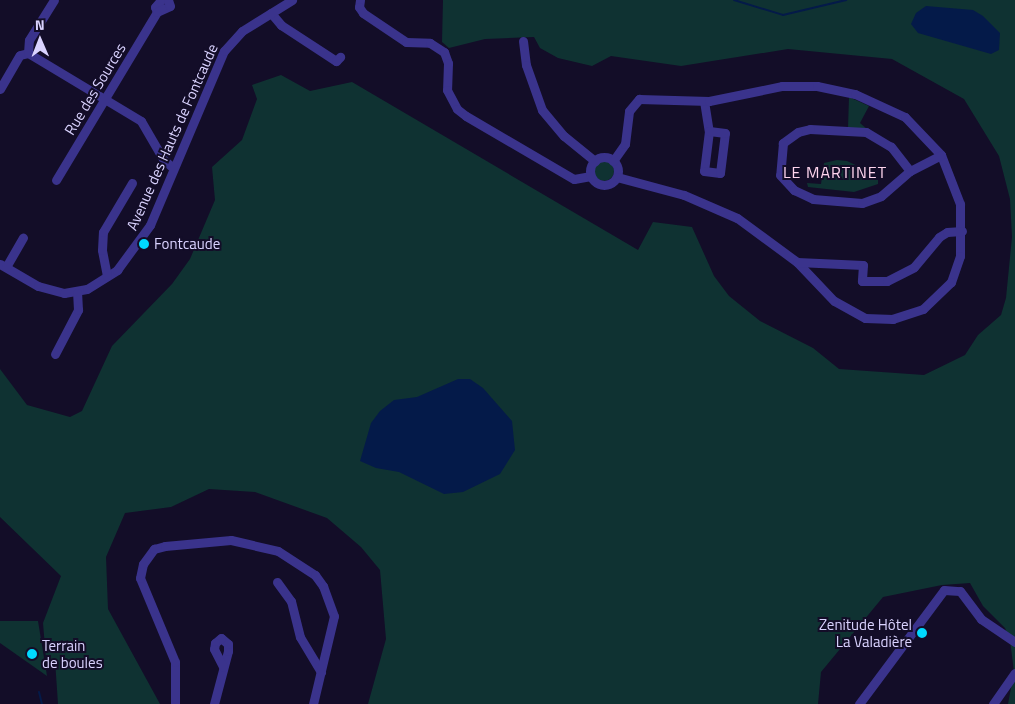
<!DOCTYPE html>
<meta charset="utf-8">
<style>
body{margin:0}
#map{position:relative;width:1015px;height:704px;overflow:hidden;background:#130d28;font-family:"Titillium Web",sans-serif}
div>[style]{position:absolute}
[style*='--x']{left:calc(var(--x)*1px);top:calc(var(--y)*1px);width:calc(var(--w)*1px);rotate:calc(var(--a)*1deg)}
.green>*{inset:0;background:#0f3232}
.round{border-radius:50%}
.water>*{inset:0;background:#041a49}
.stream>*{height:2px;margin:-1px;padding:0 1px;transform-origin:1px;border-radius:1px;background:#041a49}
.street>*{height:9px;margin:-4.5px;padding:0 4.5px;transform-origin:4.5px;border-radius:4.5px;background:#3a338c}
.street>.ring{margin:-4.5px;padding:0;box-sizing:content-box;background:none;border:9px solid #3a338c;border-radius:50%}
.dots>*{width:14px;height:14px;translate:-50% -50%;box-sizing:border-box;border:2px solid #130d28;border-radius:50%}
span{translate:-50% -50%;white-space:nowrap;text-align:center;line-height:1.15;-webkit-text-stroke:4px #130d28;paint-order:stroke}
.street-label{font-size:15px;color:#dad3ff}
.poi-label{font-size:15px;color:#dad3ff}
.left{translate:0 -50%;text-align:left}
.right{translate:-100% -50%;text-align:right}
.neighbourhood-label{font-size:16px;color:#ffd5ee;letter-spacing:1px}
.north{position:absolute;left:15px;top:15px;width:50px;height:50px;-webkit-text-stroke:4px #130d28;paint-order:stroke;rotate:359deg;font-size:14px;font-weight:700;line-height:20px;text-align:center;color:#dad3ff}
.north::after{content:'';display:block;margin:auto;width:18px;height:22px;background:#dad3ff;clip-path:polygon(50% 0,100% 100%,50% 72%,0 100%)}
</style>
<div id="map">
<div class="green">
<div style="clip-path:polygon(443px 0,1015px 0,1015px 704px,1008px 704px,1014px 672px,1010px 640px,1005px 628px,983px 606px,970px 583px,942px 585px,883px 597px,821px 672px,818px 704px,368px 704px,386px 639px,380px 570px,361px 547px,327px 518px,255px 492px,209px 489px,171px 507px,125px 513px,106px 557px,108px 609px,160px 704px,58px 704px,55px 660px,46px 659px,43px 623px,61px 576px,0 517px,0 369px,27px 405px,70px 417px,82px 411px,112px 346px,172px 284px,190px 259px,215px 200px,212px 167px,242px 140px,257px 99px,252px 85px,281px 75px,310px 91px,352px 82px,638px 250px,653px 222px,692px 227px,714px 276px,729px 296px,760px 321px,813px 348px,839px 369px,924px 375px,965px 355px,978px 335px,1001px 315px,1006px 298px,1012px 237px,1010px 199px,999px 156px,964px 99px,892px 59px,788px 49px,681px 66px,611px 56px,592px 66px,558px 58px,540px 48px,534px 37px,485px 39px,449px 48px,442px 42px)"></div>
<div style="clip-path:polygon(849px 97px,869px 106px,860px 123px,868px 130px,848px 128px)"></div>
<div style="clip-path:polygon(837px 160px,847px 161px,864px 169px,864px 178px,878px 180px,878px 184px,854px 192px,808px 187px,807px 183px,821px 184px,824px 163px)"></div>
<div class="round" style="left:594px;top:161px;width:20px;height:20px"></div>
<div style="clip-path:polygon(0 621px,38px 621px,47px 676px,0 643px)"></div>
</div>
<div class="water">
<div style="clip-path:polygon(926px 6px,973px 10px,983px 16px,1000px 33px,999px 50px,991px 54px,918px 33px,911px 24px,916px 13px)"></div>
<div style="clip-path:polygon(458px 379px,470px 379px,483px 388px,512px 421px,515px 450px,500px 474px,463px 492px,444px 494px,399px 472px,376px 468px,360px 461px,371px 423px,380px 411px,394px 400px,417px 397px)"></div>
</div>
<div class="stream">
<div style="--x:734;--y:0;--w:51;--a:17"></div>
<div style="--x:783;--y:15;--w:65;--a:-13.4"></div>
<div style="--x:39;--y:692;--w:12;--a:76"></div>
</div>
<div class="street">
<div style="--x:360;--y:0;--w:7;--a:98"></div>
<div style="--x:359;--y:7;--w:7;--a:56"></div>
<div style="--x:363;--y:13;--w:52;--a:34"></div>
<div style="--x:406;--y:42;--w:24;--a:2"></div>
<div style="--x:430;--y:43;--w:17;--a:33"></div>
<div style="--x:444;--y:52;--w:12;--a:70"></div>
<div style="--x:448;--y:63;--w:27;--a:92"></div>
<div style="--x:447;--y:90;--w:21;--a:62"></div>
<div style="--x:457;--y:109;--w:11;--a:38"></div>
<div style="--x:466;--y:116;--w:125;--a:30.3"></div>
<div style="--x:574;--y:179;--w:17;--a:-10"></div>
<div style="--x:157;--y:12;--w:5;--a:-112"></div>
<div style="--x:155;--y:7;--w:9;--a:-49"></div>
<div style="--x:271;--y:13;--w:16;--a:50"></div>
<div style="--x:281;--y:25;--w:66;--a:33.2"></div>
<div style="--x:336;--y:61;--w:6;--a:-45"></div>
<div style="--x:523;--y:41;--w:24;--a:83"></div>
<div style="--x:526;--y:65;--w:48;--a:70.4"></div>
<div style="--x:542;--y:110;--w:34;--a:50"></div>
<div style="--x:564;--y:136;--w:40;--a:39"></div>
<div style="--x:28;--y:53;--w:132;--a:31"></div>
<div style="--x:141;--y:121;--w:44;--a:59.9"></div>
<div style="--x:163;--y:159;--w:13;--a:42"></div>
<div style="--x:0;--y:89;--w:39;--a:-60"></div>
<div style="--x:20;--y:55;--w:8;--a:-14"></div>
<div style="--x:28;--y:53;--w:13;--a:-86"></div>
<div style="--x:29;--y:40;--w:47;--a:-58"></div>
<div style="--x:704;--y:101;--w:30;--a:81"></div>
<div style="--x:709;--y:131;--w:40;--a:97.1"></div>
<div style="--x:704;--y:171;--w:16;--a:7"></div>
<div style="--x:720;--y:173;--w:40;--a:-82.9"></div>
<div style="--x:725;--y:133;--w:16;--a:-173"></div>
<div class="ring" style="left:590px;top:157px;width:19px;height:19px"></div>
<div style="--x:613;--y:161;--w:21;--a:-55"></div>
<div style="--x:625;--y:144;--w:33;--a:-83"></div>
<div style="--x:629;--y:111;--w:16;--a:-50"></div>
<div style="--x:639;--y:99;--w:70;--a:1.6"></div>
<div style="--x:709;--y:101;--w:75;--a:-11.6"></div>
<div style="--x:782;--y:86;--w:35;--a:0"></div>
<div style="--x:817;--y:86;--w:39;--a:12"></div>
<div style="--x:855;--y:94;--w:55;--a:24.7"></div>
<div style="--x:905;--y:117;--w:52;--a:46.5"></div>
<div style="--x:941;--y:155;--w:53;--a:68.8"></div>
<div style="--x:960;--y:204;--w:52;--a:90"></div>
<div style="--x:960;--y:256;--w:28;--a:109"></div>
<div style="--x:951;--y:282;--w:39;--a:136"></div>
<div style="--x:923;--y:309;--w:32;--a:162"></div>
<div style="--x:893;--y:319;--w:28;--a:-178"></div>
<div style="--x:865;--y:318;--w:35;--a:-151"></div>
<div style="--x:834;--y:301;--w:54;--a:-133.5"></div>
<div style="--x:797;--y:262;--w:74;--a:-143.7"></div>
<div style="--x:737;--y:218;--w:58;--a:-156.5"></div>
<div style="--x:684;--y:195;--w:69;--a:-165"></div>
<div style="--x:910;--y:171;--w:31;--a:-128"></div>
<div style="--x:891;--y:147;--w:29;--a:-149"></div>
<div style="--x:866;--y:132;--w:56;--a:-176.9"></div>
<div style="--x:810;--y:129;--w:12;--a:166"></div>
<div style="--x:798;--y:132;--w:19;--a:144"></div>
<div style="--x:783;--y:143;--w:32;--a:95"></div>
<div style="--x:780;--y:175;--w:21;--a:47"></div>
<div style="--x:794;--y:190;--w:21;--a:25"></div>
<div style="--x:813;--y:199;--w:49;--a:4.7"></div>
<div style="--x:862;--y:203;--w:20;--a:-20"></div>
<div style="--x:881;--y:196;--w:38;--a:-41"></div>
<div style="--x:910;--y:171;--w:35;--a:-27"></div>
<div style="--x:56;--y:180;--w:196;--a:-59"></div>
<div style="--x:157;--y:12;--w:14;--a:-25"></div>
<div style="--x:170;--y:6;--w:6;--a:-108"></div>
<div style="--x:797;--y:262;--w:66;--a:2.6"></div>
<div style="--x:863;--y:265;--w:16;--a:94"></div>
<div style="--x:862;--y:281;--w:25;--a:0"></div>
<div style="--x:887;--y:281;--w:30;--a:-27"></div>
<div style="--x:914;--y:267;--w:39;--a:-50"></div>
<div style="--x:939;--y:237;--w:9;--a:-32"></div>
<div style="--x:947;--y:232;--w:15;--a:-4"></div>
<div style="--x:0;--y:264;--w:44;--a:30.1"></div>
<div style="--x:38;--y:286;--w:27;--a:15"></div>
<div style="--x:64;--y:293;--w:23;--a:-10"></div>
<div style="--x:87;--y:289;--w:36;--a:-32"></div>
<div style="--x:117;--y:270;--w:56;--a:-53.7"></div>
<div style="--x:150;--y:225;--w:189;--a:-67"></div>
<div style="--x:224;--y:51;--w:27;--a:-48"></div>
<div style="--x:242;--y:31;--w:59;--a:-31.8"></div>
<div style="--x:6;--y:267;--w:34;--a:-60"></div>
<div style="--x:107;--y:276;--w:26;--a:-101"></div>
<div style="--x:102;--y:250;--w:18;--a:-87"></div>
<div style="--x:103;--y:232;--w:57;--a:-59.4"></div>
<div style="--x:55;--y:354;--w:50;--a:-62.4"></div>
<div style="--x:78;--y:310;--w:17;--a:-93"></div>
<div style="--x:277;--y:582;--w:24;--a:54"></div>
<div style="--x:291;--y:601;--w:37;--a:76"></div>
<div style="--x:300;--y:637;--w:41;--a:59"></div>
<div style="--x:175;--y:704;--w:42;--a:-90"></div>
<div style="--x:175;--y:662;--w:91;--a:-112.6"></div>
<div style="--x:140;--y:578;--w:14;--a:-78"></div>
<div style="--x:143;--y:564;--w:19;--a:-54"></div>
<div style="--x:154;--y:549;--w:11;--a:-15"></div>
<div style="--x:165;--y:546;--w:66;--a:-5.2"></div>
<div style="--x:231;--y:540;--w:48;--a:13.2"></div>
<div style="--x:278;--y:551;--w:44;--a:33"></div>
<div style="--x:315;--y:575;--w:14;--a:54"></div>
<div style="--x:323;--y:586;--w:32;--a:70"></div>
<div style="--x:334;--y:616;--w:90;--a:103.4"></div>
<div style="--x:214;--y:704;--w:55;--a:-75.2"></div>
<div style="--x:228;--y:651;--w:7;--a:-90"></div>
<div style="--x:228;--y:644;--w:9;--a:-139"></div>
<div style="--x:221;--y:638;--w:8;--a:140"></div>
<div style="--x:215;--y:643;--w:6;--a:99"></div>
<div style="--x:214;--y:649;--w:20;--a:63"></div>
<div style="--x:859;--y:704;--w:142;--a:-53.3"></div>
<div style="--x:944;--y:590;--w:16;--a:4"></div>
<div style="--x:960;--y:591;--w:35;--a:53"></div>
<div style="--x:981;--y:619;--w:41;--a:34.1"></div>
<div style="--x:993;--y:704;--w:38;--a:-55"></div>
</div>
<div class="dots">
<div style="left:144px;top:244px;background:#00d9fe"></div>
<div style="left:922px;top:633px;background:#00d9fe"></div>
<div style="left:32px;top:654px;background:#00d9fe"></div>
</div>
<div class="street-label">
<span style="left:95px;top:89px;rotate:-59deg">Rue des Sources</span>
<span style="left:172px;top:137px;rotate:-66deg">Avenue des Hauts de Fontcaude</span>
</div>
<div class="poi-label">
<span class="left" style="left:154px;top:244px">Fontcaude</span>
<span class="right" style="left:912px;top:633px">Zenitude Hôtel<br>La Valadière</span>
<span class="left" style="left:42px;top:654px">Terrain<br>de boules</span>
</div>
<div class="neighbourhood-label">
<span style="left:835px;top:172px">LE MARTINET</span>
</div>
<div class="north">N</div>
</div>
